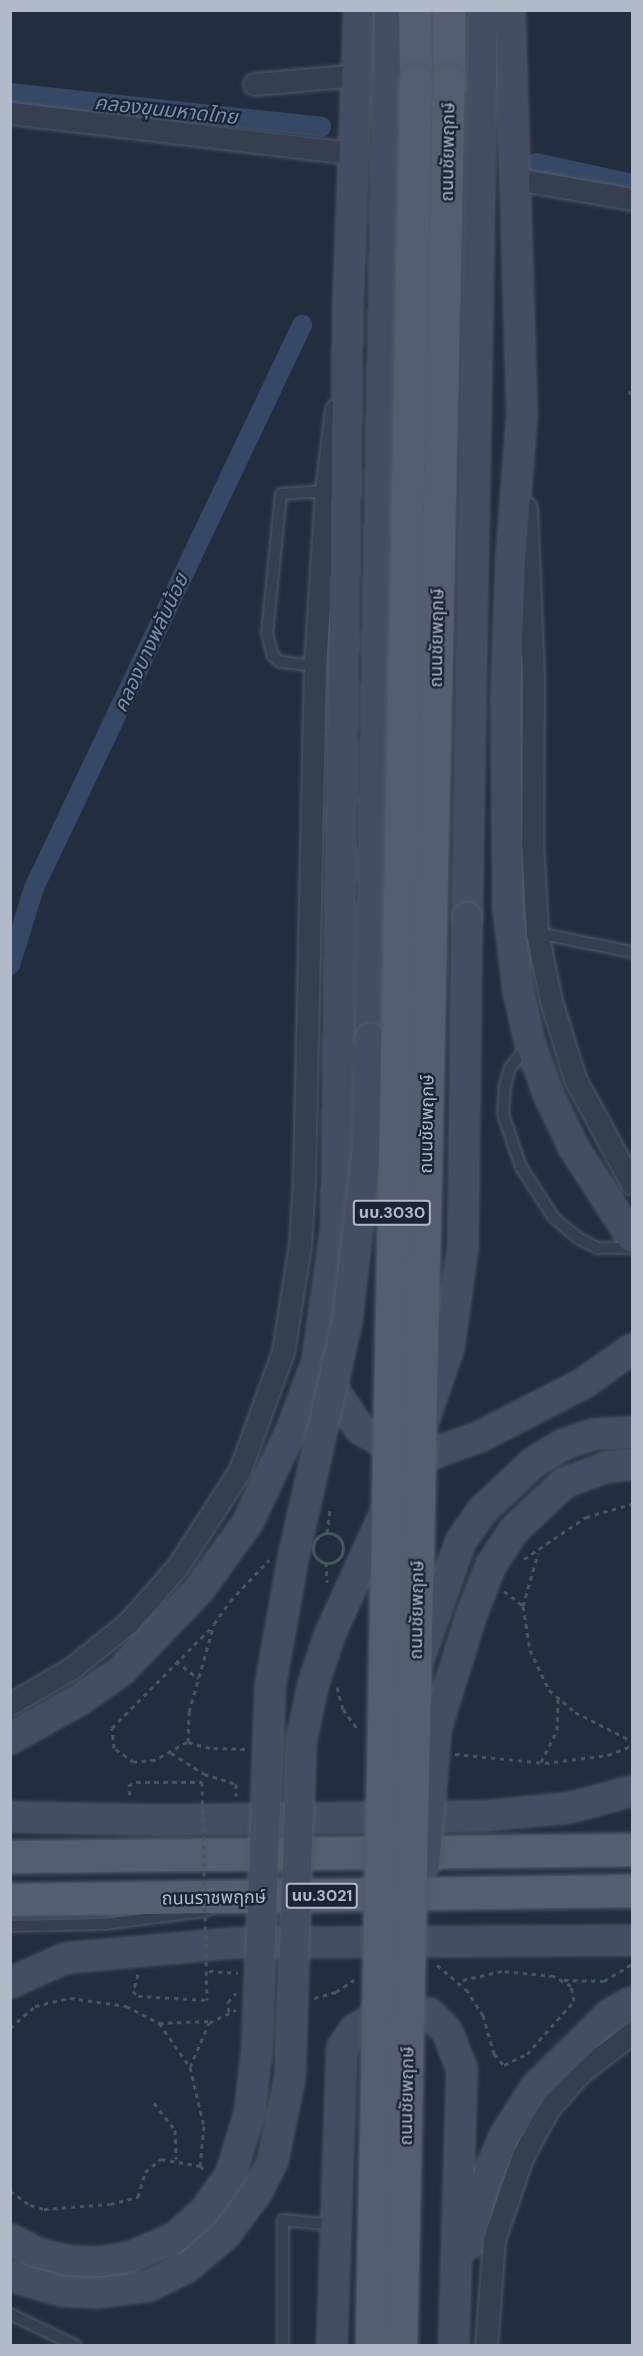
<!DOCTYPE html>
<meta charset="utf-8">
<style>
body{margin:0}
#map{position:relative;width:643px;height:2356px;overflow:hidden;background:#222d3e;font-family:"DM Sans","Noto Sans Thai",sans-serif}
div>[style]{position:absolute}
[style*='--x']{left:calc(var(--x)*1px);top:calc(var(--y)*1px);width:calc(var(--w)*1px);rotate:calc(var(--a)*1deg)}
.canal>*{height:20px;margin:-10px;padding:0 10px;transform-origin:10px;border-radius:10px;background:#354866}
.path>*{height:3px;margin-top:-1.5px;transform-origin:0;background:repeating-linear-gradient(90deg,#42585c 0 4.5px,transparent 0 9px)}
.path>.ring{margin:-1.5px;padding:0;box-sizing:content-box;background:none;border:3px solid #42585c;border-radius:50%}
.roads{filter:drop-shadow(0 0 2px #525a69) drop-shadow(0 0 2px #525a69)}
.lane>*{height:10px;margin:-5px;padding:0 5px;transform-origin:5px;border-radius:5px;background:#363f4e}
.street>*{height:21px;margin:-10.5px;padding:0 10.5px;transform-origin:10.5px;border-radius:10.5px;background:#363f4e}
.secondary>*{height:28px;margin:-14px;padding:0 14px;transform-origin:14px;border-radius:14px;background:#444e62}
.primary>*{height:32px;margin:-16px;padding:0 16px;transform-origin:16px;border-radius:16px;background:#545e6e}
.path-bridge>*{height:3px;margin-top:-1.5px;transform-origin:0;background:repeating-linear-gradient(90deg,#42585c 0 4.5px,transparent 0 9px)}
.bridges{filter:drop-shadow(0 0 2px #525a69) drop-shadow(0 0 2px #525a69)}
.secondary-bridge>*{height:28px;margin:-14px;padding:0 14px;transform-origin:14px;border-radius:14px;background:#444e62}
.primary-bridge>*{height:32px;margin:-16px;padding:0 16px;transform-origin:16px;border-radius:16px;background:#545e6e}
span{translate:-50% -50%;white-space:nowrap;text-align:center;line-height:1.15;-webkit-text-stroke:4.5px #1c2433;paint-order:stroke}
.shield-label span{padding:2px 4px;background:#1c2433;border:2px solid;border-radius:4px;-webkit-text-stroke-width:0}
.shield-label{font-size:16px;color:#b2bac9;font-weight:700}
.street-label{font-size:18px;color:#b2bac9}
.water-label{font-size:20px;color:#788fb2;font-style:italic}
.frame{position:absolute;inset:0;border:12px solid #b2bac9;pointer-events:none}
</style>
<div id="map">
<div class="canal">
<div style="--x:10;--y:93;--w:313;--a:6.2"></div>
<div style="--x:536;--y:163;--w:98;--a:12.3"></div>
<div style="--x:10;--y:965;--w:81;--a:-72.7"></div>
<div style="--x:34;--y:888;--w:624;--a:-64.54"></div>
</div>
<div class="path">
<div style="--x:628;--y:392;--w:4;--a:14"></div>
<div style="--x:327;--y:1533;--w:23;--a:-83"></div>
<div class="ring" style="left:313px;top:1533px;width:27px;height:27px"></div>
<div style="--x:524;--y:1559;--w:75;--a:-34.1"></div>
<div style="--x:586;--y:1517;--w:48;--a:-15.8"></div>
<div style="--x:326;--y:1562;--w:20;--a:87"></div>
<div style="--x:504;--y:1591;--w:24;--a:38"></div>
<div style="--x:523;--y:1606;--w:45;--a:81"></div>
<div style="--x:530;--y:1650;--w:44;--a:64.6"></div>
<div style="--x:549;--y:1690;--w:34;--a:40"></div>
<div style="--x:575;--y:1712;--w:64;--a:27"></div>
<div style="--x:523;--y:1606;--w:55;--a:-74.2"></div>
<div style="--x:176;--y:1661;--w:28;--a:38"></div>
<div style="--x:337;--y:1687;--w:23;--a:75"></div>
<div style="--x:343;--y:1709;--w:27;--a:54"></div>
<div style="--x:187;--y:1742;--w:37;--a:151"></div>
<div style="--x:155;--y:1760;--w:21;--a:175"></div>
<div style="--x:134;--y:1762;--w:24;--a:-145"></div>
<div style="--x:114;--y:1748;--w:20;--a:-96"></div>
<div style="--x:112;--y:1728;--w:141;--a:-45.3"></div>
<div style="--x:245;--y:1749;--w:35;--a:-178"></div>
<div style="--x:210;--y:1748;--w:23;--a:-165"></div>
<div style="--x:188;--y:1742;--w:30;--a:-88"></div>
<div style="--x:189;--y:1712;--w:91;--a:-74.1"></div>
<div style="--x:214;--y:1624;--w:28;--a:-55"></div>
<div style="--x:230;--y:1601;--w:57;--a:-46.4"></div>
<div style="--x:171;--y:1753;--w:39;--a:32"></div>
<div style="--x:204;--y:1774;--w:34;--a:17"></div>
<div style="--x:236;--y:1784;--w:12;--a:90"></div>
<div style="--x:455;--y:1754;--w:90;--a:5.7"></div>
<div style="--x:545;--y:1763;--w:64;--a:-7.2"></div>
<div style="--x:608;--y:1755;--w:26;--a:-21"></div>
<div style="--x:541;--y:1762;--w:36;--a:-63"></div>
<div style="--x:557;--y:1730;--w:31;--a:-88"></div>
<div style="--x:130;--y:1795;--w:9;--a:-103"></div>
<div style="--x:128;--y:1786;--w:9;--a:-27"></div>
<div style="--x:136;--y:1782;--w:66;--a:0"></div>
<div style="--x:437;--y:1965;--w:38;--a:40"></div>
<div style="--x:466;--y:1989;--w:31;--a:57"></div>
<div style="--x:483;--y:2015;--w:41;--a:74.2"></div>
<div style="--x:494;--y:2054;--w:15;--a:48"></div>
<div style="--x:504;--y:2065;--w:25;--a:-26"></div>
<div style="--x:527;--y:2054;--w:71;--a:-48.4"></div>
<div style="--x:574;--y:2001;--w:15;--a:-101"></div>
<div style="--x:571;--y:1986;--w:20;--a:-150"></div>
<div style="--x:554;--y:1976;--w:52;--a:-174.5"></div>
<div style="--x:502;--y:1971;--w:45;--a:167.2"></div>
<div style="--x:209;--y:1971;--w:29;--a:4"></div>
<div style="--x:138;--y:1974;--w:18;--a:106"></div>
<div style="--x:133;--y:1991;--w:7;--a:45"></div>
<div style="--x:138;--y:1996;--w:69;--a:3.3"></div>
<div style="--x:564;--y:1980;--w:40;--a:1.4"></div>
<div style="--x:604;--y:1981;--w:33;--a:-31"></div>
<div style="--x:314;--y:1998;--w:23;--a:-15"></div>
<div style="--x:336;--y:1992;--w:22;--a:-34"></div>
<div style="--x:229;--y:2012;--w:10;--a:-96"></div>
<div style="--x:228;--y:2002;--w:12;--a:-48"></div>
<div style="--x:159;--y:2023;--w:52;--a:-2.2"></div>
<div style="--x:10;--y:2028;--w:33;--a:-41"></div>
<div style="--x:35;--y:2006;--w:36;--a:-13"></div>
<div style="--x:70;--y:1998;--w:57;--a:8.1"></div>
<div style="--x:126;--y:2006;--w:37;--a:27"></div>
<div style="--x:159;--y:2023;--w:54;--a:54.8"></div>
<div style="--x:190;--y:2067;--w:61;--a:76.7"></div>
<div style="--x:204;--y:2126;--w:40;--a:95.7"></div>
<div style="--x:200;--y:2166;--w:6;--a:39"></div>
<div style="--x:190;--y:2067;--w:48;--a:-66.6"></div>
<div style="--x:209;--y:2023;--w:30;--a:-26"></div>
<div style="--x:154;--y:2103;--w:34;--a:52"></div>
<div style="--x:175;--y:2130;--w:29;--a:88"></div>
<div style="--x:10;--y:2191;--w:24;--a:35"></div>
<div style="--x:30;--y:2205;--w:15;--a:16"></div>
<div style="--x:44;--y:2209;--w:66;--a:-4.3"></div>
<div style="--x:110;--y:2204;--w:29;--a:-14"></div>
<div style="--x:138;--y:2197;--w:26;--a:-74"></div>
<div style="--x:145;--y:2172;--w:21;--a:-39"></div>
<div style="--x:161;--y:2159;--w:40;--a:10"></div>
</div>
<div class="roads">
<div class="lane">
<div style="--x:315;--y:666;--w:35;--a:-173"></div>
<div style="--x:280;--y:662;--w:9;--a:-139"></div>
<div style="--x:273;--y:656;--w:23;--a:-105"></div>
<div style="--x:267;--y:634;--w:141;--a:-84.3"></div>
<div style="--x:281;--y:494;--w:45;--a:-3.8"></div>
<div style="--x:537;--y:933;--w:97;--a:11.3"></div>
<div style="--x:528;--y:1045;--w:29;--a:128"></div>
<div style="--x:510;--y:1068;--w:19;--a:106"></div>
<div style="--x:505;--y:1086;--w:28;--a:94"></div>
<div style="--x:503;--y:1114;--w:56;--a:71.2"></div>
<div style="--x:521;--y:1167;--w:61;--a:57.1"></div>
<div style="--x:554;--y:1218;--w:31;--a:40"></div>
<div style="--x:578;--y:1238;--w:22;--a:27"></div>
<div style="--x:598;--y:1248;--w:34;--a:0"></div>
<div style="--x:10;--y:1926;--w:94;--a:-1.2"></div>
<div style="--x:104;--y:1924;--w:103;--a:-7.3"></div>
<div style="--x:10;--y:2314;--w:73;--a:25.9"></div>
<div style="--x:283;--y:2346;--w:126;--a:-90"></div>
<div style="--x:283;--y:2220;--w:51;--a:5.6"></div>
</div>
<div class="street">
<div style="--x:254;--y:84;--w:102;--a:-5"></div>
<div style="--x:10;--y:113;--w:345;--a:6.7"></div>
<div style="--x:516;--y:179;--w:118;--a:9.8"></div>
<div style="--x:526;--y:508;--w:168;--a:87.6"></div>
<div style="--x:533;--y:676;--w:165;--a:90.3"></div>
<div style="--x:532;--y:841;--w:92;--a:86.9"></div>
<div style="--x:537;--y:933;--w:69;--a:78.4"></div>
<div style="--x:551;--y:1001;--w:82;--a:72.9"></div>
<div style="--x:575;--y:1079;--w:119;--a:61.5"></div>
<div style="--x:10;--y:1704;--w:72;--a:-30.1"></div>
<div style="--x:72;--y:1668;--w:73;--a:-38.9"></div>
<div style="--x:129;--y:1622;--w:74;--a:-48.8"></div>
<div style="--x:178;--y:1566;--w:114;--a:-57.1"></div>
<div style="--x:240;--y:1470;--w:126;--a:-70"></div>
<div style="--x:283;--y:1352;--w:108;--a:-81"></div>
<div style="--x:300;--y:1245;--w:66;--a:-86.5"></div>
<div style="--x:304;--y:1179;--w:513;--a:-88.77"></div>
<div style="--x:315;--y:666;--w:175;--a:-86.4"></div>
<div style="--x:326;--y:491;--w:82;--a:-83"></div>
<div style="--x:486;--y:2346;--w:107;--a:-85.7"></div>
<div style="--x:494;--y:2239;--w:89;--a:-71"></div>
<div style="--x:523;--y:2155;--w:54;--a:-61"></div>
<div style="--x:549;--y:2108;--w:48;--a:-48.4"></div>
<div style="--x:581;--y:2072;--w:64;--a:-37.4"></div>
</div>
<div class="secondary">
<div style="--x:510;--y:10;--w:404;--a:88.3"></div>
<div style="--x:522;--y:414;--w:147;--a:94.3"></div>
<div style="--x:511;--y:561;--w:138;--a:92.1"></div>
<div style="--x:506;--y:699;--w:208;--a:89.4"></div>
<div style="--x:508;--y:907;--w:84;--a:83.1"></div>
<div style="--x:518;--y:990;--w:54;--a:77.2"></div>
<div style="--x:530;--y:1043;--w:56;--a:70.3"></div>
<div style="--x:549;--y:1096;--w:58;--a:64.3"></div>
<div style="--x:574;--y:1148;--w:107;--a:57.2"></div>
<div style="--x:467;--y:917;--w:907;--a:-88.99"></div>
<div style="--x:370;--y:1038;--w:1028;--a:-88.94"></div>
<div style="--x:323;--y:1374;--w:66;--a:56.1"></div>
<div style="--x:360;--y:1429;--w:45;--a:29.4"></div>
<div style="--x:399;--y:1451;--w:33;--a:5"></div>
<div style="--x:432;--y:1454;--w:52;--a:-20.2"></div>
<div style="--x:481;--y:1436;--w:116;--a:-27.2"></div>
<div style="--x:584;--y:1383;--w:59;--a:-35.3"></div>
<div style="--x:10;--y:1739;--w:81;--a:-29.4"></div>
<div style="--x:81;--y:1699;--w:49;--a:-35"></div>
<div style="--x:121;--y:1671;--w:112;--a:-46.1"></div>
<div style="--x:199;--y:1590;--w:84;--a:-54.2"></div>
<div style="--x:248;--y:1522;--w:101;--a:-64.7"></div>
<div style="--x:291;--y:1431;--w:74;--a:-69.4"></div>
<div style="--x:317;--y:1362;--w:137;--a:-82"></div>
<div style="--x:336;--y:1226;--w:918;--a:-89.25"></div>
<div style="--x:348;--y:308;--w:298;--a:-87.9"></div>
<div style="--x:10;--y:1817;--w:149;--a:1.2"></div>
<div style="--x:159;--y:1820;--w:324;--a:-0.7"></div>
<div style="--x:483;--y:1816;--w:86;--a:-5.3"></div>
<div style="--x:569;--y:1808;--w:65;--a:-15.1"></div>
<div style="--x:10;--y:1983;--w:61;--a:-24.1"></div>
<div style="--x:66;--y:1958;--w:170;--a:-5.1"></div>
<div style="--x:235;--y:1943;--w:397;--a:-0.4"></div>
<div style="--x:469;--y:2244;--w:59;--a:-76.2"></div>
<div style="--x:483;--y:2187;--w:54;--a:-67.2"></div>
<div style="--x:504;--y:2137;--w:58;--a:-57.7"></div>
<div style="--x:535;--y:2088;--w:105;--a:-44.6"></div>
<div style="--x:610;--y:2014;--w:25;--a:-29"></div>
<div style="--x:332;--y:2346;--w:298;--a:-88.1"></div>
<div style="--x:342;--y:2048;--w:23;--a:-56"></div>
<div style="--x:355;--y:2029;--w:21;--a:-29"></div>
<div style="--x:373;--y:2019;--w:56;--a:-6.1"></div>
<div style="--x:429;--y:2013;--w:25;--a:45"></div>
<div style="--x:447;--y:2031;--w:41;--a:68.5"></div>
<div style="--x:462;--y:2069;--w:277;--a:91.7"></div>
</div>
<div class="primary">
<div style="--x:415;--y:10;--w:71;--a:89.2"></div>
<div style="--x:449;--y:82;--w:72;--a:-90"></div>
<div style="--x:10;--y:1857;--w:622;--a:-0.64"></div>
<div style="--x:10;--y:1900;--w:622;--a:-0.83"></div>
</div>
</div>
<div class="path-bridge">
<div style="--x:202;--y:1782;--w:218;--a:88.7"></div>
</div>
<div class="bridges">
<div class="secondary-bridge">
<div style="--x:424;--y:1420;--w:77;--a:-71.1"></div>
<div style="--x:449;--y:1347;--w:100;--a:-82"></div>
<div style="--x:463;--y:1248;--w:331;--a:-89.3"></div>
<div style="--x:420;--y:1656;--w:122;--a:-70.4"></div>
<div style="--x:461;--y:1541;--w:38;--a:-55"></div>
<div style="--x:483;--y:1510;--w:70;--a:-43.3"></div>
<div style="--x:534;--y:1462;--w:33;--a:-31"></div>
<div style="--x:562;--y:1445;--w:34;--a:-19"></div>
<div style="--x:594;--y:1434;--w:38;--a:-3"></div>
<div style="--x:425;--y:1864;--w:135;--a:-85.3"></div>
<div style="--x:436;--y:1729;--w:118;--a:-72.8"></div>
<div style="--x:471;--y:1616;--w:55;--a:-68.6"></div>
<div style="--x:491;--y:1565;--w:42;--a:-56.7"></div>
<div style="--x:514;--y:1530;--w:69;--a:-43.2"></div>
<div style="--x:564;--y:1483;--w:46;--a:-20.4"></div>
<div style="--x:607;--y:1467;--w:25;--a:-5"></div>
<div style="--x:10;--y:2239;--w:30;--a:27"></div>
<div style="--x:37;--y:2253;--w:32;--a:14"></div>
<div style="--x:68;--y:2261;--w:31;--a:2"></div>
<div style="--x:99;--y:2262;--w:31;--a:-9"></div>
<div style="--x:130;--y:2257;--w:49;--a:-22.9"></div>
<div style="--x:175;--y:2238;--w:39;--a:-42"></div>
<div style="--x:204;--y:2212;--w:47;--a:-54.6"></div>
<div style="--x:231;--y:2174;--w:66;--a:-73.2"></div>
<div style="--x:250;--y:2111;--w:63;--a:-83.7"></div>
<div style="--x:257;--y:2048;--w:361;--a:-87.9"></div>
<div style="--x:270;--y:1687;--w:135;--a:-79.8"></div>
<div style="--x:294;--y:1554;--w:240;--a:-77.2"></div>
<div style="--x:347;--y:1320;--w:173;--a:-83.4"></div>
<div style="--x:367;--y:1148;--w:110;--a:-88.4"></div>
<div style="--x:10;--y:2276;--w:54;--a:16.1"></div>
<div style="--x:62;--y:2291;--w:33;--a:3"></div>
<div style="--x:95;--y:2293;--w:54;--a:-7.4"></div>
<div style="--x:149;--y:2286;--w:41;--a:-25.9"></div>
<div style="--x:186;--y:2268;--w:52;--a:-40.4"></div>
<div style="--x:226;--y:2234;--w:52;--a:-53.6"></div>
<div style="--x:257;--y:2192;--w:36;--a:-63"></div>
<div style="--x:273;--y:2160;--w:85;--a:-78.4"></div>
<div style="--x:290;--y:2077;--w:335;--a:-88.1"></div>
<div style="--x:301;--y:1742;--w:58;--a:-78.1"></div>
<div style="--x:313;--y:1685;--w:54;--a:-71.6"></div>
<div style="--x:330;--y:1634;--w:140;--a:-65.5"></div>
</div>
<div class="primary-bridge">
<div style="--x:372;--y:2346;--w:2265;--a:-88.89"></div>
<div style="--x:401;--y:2346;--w:2265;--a:-88.79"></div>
</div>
</div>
<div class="shield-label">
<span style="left:392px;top:1213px">นบ.3030</span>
<span style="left:322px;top:1896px">นบ.3021</span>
</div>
<div class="street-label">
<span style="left:448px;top:152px;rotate:-89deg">ถนนชัยพฤกษ์</span>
<span style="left:437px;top:638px;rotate:-89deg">ถนนชัยพฤกษ์</span>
<span style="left:427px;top:1124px;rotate:-89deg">ถนนชัยพฤกษ์</span>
<span style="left:417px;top:1610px;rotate:-89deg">ถนนชัยพฤกษ์</span>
<span style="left:214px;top:1898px;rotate:-1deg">ถนนราชพฤกษ์</span>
<span style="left:407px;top:2096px;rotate:-89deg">ถนนชัยพฤกษ์</span>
</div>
<div class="water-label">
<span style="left:166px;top:110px;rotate:6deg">คลองขุนมหาดไทย</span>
<span style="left:151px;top:643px;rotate:-65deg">คลองบางพลับน้อย</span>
</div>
<div class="frame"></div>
</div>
